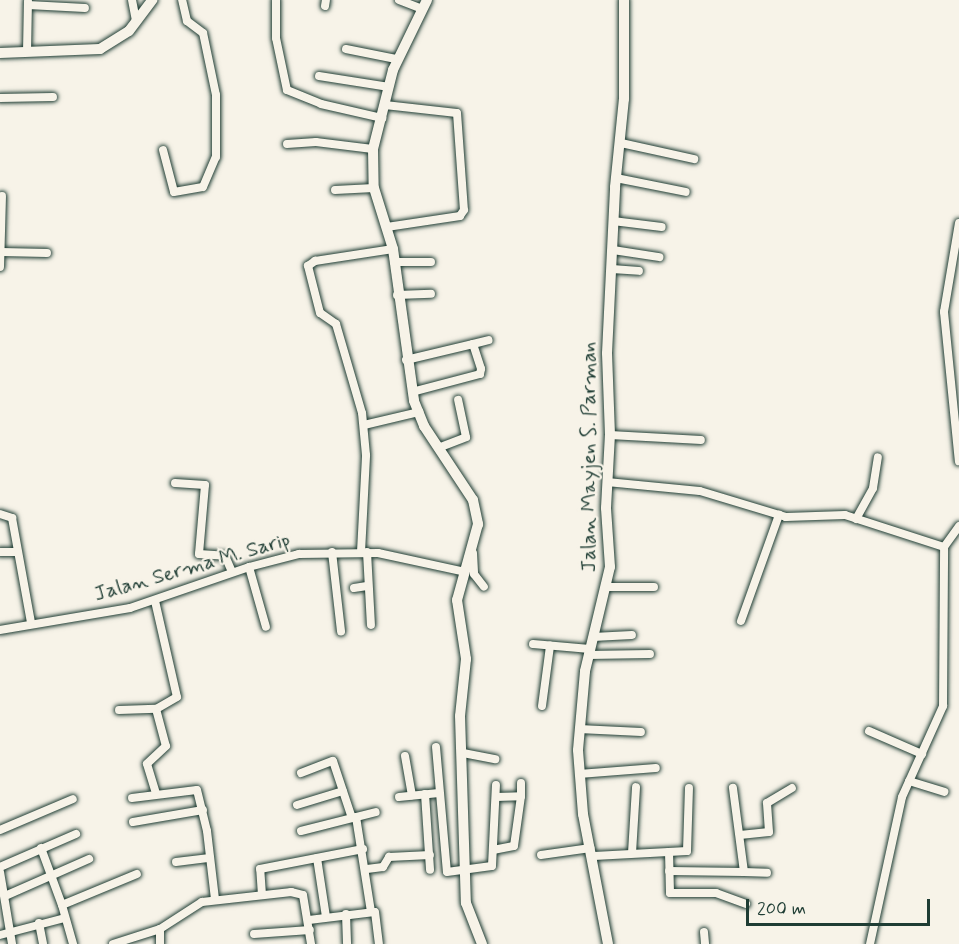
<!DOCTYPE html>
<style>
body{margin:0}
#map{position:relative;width:959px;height:944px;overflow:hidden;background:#f7f3e8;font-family:Mynerve,sans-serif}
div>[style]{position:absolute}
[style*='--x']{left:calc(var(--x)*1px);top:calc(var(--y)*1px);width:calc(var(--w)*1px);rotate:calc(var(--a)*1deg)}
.roads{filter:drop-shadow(0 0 2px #1f3d34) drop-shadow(0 0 2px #1f3d34)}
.street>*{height:8px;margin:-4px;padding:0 4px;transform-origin:4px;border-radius:4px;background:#f7f3e8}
.secondary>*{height:10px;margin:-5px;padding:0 5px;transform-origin:5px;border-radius:5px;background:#f7f3e8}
span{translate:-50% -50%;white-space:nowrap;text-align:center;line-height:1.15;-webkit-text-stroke:4.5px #f7f3e8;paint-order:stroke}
.street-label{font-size:21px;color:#1f3d34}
.scale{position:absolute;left:746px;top:899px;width:184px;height:27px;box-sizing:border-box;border:3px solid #1f3d34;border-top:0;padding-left:8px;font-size:18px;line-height:21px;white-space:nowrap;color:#1f3d34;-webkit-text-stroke:4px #f7f3e8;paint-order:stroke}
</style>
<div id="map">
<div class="roads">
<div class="street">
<div style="--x:132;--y:0;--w:21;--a:79"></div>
<div style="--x:276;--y:0;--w:38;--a:90"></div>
<div style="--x:276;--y:38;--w:53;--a:78.1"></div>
<div style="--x:287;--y:90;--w:37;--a:22"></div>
<div style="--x:321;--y:104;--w:63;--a:12.9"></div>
<div style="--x:399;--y:0;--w:25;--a:21"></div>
<div style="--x:28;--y:5;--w:57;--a:3"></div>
<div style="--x:325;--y:6;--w:6;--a:-81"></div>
<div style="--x:346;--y:49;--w:51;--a:11.3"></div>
<div style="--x:27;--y:52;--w:51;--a:-88.9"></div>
<div style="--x:319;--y:76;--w:71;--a:8.9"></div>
<div style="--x:0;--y:98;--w:53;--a:-1.1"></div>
<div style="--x:385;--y:105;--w:72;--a:6.3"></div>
<div style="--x:457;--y:113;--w:97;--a:85.9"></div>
<div style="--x:464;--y:210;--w:7;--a:124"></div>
<div style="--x:460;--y:216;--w:74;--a:171.4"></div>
<div style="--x:621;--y:143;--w:75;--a:12.4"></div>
<div style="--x:287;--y:144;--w:29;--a:-4"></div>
<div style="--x:316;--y:142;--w:57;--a:7"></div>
<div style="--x:163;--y:150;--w:43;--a:75.3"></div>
<div style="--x:174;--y:192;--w:29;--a:-10"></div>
<div style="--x:203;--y:187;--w:33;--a:-67"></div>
<div style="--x:216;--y:157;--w:62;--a:-90"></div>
<div style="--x:216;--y:95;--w:63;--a:-101.8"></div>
<div style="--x:203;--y:33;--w:20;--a:-143"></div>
<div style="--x:187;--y:21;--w:22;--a:-103"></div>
<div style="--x:616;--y:178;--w:71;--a:11.3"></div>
<div style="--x:335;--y:190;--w:39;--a:-3"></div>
<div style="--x:613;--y:221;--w:49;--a:7"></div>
<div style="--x:959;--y:223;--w:90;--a:99.6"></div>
<div style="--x:944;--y:312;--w:150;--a:84.3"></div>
<div style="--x:613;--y:250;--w:47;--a:8.7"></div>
<div style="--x:2;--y:252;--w:45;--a:1.3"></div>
<div style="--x:394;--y:262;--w:37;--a:0"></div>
<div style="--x:0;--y:267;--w:71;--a:-88.4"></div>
<div style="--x:612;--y:269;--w:27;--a:4"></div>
<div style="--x:397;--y:295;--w:34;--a:-2"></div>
<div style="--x:473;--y:344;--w:16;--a:-14"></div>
<div style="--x:406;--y:360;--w:69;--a:-13.4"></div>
<div style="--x:473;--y:344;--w:26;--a:72"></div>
<div style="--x:481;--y:369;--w:5;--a:101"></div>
<div style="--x:480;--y:374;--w:70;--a:165.2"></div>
<div style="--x:364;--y:425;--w:57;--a:-13.3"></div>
<div style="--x:610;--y:435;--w:91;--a:3.1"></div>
<div style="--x:438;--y:448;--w:30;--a:-21"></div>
<div style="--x:466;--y:437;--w:38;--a:-102"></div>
<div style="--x:607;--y:482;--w:93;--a:5.5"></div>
<div style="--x:700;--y:491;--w:90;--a:16.8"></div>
<div style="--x:786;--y:517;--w:59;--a:-1.9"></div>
<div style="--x:845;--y:515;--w:104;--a:17.9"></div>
<div style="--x:175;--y:483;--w:30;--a:4"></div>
<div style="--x:205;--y:485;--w:69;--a:95"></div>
<div style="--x:199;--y:554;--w:26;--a:4"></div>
<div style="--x:225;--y:556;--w:17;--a:66"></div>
<div style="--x:0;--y:514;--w:13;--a:18"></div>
<div style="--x:12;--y:518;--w:107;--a:79.7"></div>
<div style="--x:856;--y:519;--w:35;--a:-61"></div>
<div style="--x:873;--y:488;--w:31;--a:-81"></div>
<div style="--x:0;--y:552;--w:16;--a:0"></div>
<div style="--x:332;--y:552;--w:80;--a:83.5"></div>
<div style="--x:361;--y:552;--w:97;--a:-87"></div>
<div style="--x:366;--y:455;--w:42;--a:-95.4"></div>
<div style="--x:362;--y:413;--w:93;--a:-106.3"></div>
<div style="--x:336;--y:324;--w:19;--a:-145"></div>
<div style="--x:320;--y:313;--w:49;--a:-104.3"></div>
<div style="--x:308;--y:266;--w:9;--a:-36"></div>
<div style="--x:315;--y:261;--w:79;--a:-8.7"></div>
<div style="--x:367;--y:552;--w:73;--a:86.9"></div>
<div style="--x:473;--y:553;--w:21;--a:87"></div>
<div style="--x:474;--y:574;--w:16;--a:52"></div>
<div style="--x:249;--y:567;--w:62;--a:74.2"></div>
<div style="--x:607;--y:587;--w:47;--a:0"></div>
<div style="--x:354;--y:588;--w:13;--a:-9"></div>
<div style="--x:155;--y:601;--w:98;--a:77.1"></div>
<div style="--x:177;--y:697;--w:24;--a:150"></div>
<div style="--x:156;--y:709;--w:38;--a:75"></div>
<div style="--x:166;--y:746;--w:26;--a:137"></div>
<div style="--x:147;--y:764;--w:31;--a:73"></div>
<div style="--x:741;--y:621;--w:113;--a:-70.3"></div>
<div style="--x:0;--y:630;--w:132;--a:-9.6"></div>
<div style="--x:130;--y:608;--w:126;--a:-19"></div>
<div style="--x:249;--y:567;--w:52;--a:-14.6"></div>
<div style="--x:299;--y:554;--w:79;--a:-0.7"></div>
<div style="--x:378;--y:553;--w:89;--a:12.3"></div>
<div style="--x:593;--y:637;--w:39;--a:-3"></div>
<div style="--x:533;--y:644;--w:57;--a:5"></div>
<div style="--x:588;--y:655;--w:62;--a:-0.9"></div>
<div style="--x:542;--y:706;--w:61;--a:-82.4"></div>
<div style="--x:119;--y:710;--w:37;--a:-2"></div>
<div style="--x:579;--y:729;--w:62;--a:2.8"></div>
<div style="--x:869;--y:731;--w:58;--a:23.5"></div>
<div style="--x:436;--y:747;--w:125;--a:85"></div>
<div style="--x:447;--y:872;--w:45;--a:-7.6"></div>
<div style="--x:492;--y:866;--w:81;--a:-87.2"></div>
<div style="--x:463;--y:753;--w:33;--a:11"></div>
<div style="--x:405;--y:756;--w:40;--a:80"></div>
<div style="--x:301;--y:773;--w:34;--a:-21"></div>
<div style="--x:333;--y:761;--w:60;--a:71.6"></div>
<div style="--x:579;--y:774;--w:77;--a:-4.5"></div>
<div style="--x:909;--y:781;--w:37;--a:17"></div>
<div style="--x:425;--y:794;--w:76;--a:86.2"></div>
<div style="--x:399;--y:797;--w:40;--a:-5.7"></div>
<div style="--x:496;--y:797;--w:25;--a:-2"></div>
<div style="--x:521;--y:796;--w:13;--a:-90"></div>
<div style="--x:132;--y:798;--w:65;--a:-7"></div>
<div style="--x:197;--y:790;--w:42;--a:76.3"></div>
<div style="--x:207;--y:831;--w:68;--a:83.3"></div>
<div style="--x:297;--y:805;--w:48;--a:-16.9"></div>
<div style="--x:356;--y:817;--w:96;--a:81"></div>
<div style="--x:133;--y:822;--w:71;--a:-9.7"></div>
<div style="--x:0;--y:830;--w:79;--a:-23"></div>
<div style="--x:301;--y:831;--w:77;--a:-14.2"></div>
<div style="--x:740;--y:835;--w:29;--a:-6"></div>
<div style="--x:769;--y:832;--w:29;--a:-94"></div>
<div style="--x:767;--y:803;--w:29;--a:-31"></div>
<div style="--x:41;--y:848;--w:61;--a:69.8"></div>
<div style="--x:62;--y:905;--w:81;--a:-22.5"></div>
<div style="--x:493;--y:850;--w:21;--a:-11"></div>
<div style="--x:514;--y:846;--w:50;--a:-82"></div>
<div style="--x:669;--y:852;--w:41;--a:88.6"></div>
<div style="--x:670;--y:893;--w:46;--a:0"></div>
<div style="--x:716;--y:893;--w:32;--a:20"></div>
<div style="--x:632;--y:853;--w:66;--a:-86.5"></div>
<div style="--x:541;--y:855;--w:50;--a:-8"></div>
<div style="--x:594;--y:856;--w:93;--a:-3.1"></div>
<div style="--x:687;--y:851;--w:63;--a:-88.2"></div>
<div style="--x:317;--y:858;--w:60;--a:81.3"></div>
<div style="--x:176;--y:862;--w:34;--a:-7"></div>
<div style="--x:0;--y:867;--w:83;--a:-23.5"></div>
<div style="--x:367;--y:869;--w:16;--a:-7"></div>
<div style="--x:383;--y:867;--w:12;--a:-59"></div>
<div style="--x:389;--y:857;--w:41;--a:-2.8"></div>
<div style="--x:669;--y:871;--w:75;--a:0.8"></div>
<div style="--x:744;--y:872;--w:85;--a:-97.5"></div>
<div style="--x:0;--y:872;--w:73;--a:80.5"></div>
<div style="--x:744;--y:872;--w:23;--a:2"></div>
<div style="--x:262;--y:895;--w:26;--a:-94"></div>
<div style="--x:260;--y:869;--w:105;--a:-11"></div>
<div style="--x:5;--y:896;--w:92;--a:-23.8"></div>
<div style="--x:62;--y:905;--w:41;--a:74.2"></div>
<div style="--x:346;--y:914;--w:30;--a:88"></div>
<div style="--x:309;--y:920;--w:66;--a:-6.9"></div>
<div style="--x:375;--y:912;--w:32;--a:83"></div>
<div style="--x:39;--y:923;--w:21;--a:79"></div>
<div style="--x:160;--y:929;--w:15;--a:90"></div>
<div style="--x:704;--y:932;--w:12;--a:85"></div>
<div style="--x:254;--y:934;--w:56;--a:-4.1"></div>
<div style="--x:0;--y:935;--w:67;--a:-14.7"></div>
<div style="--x:113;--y:944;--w:49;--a:-17.7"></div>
<div style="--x:160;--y:929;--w:50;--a:-32.7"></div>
<div style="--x:202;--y:902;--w:90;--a:-6.4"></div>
<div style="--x:291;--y:892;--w:12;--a:14"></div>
<div style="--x:303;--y:895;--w:50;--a:80.7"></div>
<div style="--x:870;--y:944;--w:150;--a:-77.7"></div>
<div style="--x:902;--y:797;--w:100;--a:-65.7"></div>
<div style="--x:943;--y:706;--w:159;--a:-89.6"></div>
<div style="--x:944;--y:547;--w:26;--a:-54"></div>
</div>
<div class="secondary">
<div style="--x:427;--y:0;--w:78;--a:115.9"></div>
<div style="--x:393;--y:70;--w:81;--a:104.2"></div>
<div style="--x:373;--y:149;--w:39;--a:89"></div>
<div style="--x:374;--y:188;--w:64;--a:72.7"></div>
<div style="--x:393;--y:249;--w:153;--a:82.1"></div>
<div style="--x:414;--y:401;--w:27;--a:68"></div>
<div style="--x:424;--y:426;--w:89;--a:56.5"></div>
<div style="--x:473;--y:500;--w:25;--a:78"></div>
<div style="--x:478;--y:524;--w:79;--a:105.4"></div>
<div style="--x:457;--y:600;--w:60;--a:81.3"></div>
<div style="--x:466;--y:659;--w:57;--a:96"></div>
<div style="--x:460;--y:716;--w:187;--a:88.2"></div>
<div style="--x:466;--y:903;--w:44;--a:68.7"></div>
<div style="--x:0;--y:53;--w:100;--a:-2.3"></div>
<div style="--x:100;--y:49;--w:34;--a:-32"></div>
<div style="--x:129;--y:31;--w:39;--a:-53"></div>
<div style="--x:608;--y:944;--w:132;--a:-100.9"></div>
<div style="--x:583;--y:814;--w:64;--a:-94.5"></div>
<div style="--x:578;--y:750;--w:79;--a:-84.9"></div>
<div style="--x:585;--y:671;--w:107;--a:-76.5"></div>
<div style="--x:610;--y:567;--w:59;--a:-93.9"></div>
<div style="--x:606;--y:508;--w:73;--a:-86.9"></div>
<div style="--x:610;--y:435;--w:82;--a:-92.1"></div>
<div style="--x:607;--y:353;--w:166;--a:-87.2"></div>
<div style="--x:615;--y:187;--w:88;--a:-84.2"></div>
<div style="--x:624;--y:99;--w:99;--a:-90"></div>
</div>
</div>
<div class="street-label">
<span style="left:589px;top:457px;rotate:-90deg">Jalan Mayjen S. Parman</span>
<span style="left:192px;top:567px;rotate:-16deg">Jalan Serma M. Sarip</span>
</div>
<div class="scale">200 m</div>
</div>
